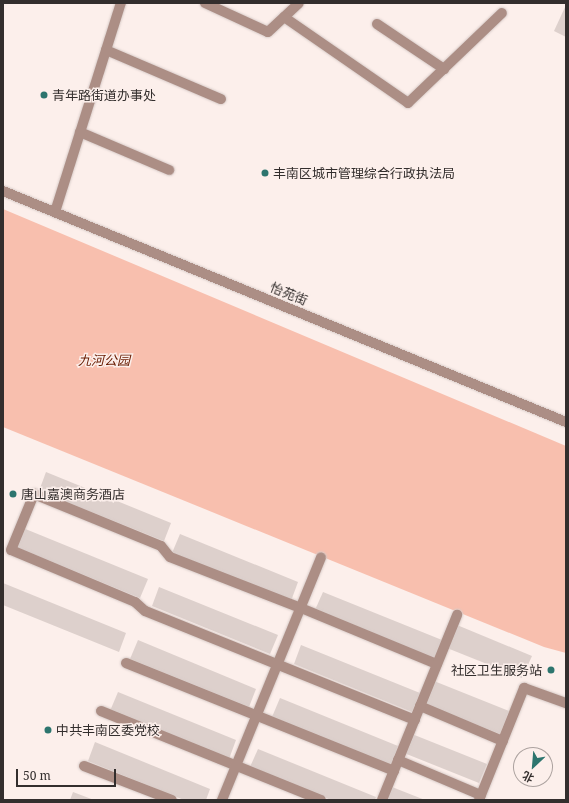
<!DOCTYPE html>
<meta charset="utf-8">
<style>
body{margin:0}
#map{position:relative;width:569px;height:803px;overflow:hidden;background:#fcefeb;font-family:"Noto Serif","Noto Sans SC",serif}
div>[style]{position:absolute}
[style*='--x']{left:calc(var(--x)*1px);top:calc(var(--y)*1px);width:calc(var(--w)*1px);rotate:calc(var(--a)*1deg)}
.green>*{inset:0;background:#f8bfae}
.building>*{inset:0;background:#ddd0cc}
.roads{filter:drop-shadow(0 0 1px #d8ccc9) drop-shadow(0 0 1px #d8ccc9)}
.minor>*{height:10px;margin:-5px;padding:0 5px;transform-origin:5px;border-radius:5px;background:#ac8e85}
.dots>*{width:11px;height:11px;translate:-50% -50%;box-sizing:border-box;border:2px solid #fcefeb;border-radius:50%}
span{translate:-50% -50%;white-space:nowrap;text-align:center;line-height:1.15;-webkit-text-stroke:3px #fcefeb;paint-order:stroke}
.poi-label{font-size:13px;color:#332e2d}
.left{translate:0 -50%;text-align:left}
.right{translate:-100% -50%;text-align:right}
.street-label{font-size:13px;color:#332e2d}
.park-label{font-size:13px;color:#691b01;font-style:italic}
.frame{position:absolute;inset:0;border:4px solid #332e2d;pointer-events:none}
.north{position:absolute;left:513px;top:747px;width:40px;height:40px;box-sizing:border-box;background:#fcefeb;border:1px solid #aca29f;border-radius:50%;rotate:206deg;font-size:11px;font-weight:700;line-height:16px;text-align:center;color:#332e2d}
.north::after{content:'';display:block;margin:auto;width:14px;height:18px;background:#2d756e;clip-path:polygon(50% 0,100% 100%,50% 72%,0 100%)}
.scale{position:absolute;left:16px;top:769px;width:100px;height:18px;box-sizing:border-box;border:2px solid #332e2d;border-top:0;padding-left:5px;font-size:12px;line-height:14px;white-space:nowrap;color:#332e2d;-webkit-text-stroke:3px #fcefeb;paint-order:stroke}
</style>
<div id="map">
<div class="green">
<div style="clip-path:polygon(3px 209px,566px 446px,566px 653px,544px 647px,3px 427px)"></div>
</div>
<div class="building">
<div style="clip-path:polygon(566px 5px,566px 37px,554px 31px)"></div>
<div style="clip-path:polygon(46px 472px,171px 523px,164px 541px,39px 491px)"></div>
<div style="clip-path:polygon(23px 528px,148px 579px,140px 598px,16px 547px)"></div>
<div style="clip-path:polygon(180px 534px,298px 582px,291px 601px,172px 553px)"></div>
<div style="clip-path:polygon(3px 583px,126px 633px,119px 652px,3px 605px)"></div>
<div style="clip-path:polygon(159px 587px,278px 635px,270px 654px,152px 606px)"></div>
<div style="clip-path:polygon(323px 592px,442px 640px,434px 659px,315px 610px)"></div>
<div style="clip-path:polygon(457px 625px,532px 656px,522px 678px,447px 648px)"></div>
<div style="clip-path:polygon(138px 640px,256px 689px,249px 707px,130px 659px)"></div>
<div style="clip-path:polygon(301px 645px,420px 693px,412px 712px,294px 664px)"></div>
<div style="clip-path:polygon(434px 681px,509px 711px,500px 734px,425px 704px)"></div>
<div style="clip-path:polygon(118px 692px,236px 740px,229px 759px,110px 711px)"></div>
<div style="clip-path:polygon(280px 698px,398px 746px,391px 765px,272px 717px)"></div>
<div style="clip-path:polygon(412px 734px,487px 764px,479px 783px,404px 753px)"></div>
<div style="clip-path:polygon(95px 742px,210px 789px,206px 800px,184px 800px,88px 761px)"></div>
<div style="clip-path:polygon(258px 749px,376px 797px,375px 800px,331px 800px,250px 767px)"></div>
<div style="clip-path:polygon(392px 787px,425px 800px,386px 800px)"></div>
<div style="clip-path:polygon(73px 792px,94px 800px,70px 800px)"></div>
</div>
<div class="roads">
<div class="minor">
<div style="--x:205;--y:3;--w:69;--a:24.7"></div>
<div style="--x:268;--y:32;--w:42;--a:-43.1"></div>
<div style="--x:284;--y:17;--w:151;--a:34.7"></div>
<div style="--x:408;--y:103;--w:130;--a:-43.8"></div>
<div style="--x:377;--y:24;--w:81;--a:33.9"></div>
<div style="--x:106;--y:50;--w:125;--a:23.1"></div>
<div style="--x:80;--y:132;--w:97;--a:23.1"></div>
<div style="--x:3;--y:191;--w:609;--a:22.31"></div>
<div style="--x:55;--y:212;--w:219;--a:-72.5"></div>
<div style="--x:126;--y:663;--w:289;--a:21.9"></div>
<div style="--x:420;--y:706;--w:90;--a:22.9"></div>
<div style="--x:101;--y:711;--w:237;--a:22"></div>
<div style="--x:415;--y:720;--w:291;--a:-158"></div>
<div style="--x:145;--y:611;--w:13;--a:-138"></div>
<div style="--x:135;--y:602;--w:134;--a:-157.2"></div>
<div style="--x:11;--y:550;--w:61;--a:-67.7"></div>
<div style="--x:34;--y:494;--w:137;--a:22.3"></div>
<div style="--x:161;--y:546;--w:14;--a:51"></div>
<div style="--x:170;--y:557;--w:141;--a:21.3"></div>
<div style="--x:301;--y:608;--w:147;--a:22.4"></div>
<div style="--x:398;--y:760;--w:90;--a:22.9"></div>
<div style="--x:84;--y:766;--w:94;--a:21.1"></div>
<div style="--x:222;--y:800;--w:262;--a:-67.8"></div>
<div style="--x:382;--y:800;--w:200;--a:-67.9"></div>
<div style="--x:479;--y:800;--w:121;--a:-68.1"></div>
<div style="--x:524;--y:688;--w:45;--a:19.7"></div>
</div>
</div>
<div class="dots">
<div style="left:44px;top:95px;background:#2d756e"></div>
<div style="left:265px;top:173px;background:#2d756e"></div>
<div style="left:13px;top:494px;background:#2d756e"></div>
<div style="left:551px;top:670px;background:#2d756e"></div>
<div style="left:48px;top:730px;background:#2d756e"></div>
</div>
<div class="poi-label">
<span class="left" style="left:52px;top:95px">青年路街道办事处</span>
<span class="left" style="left:273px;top:173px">丰南区城市管理综合行政执法局</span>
<span class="left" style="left:21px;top:494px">唐山嘉澳商务酒店</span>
<span class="right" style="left:542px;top:670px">社区卫生服务站</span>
<span class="left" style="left:56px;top:730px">中共丰南区委党校</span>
</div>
<div class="street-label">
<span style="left:289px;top:294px;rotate:22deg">怡苑街</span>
</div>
<div class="park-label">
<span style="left:104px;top:360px">九河公园</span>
</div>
<div class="frame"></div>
<div class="north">北</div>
<div class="scale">50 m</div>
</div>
